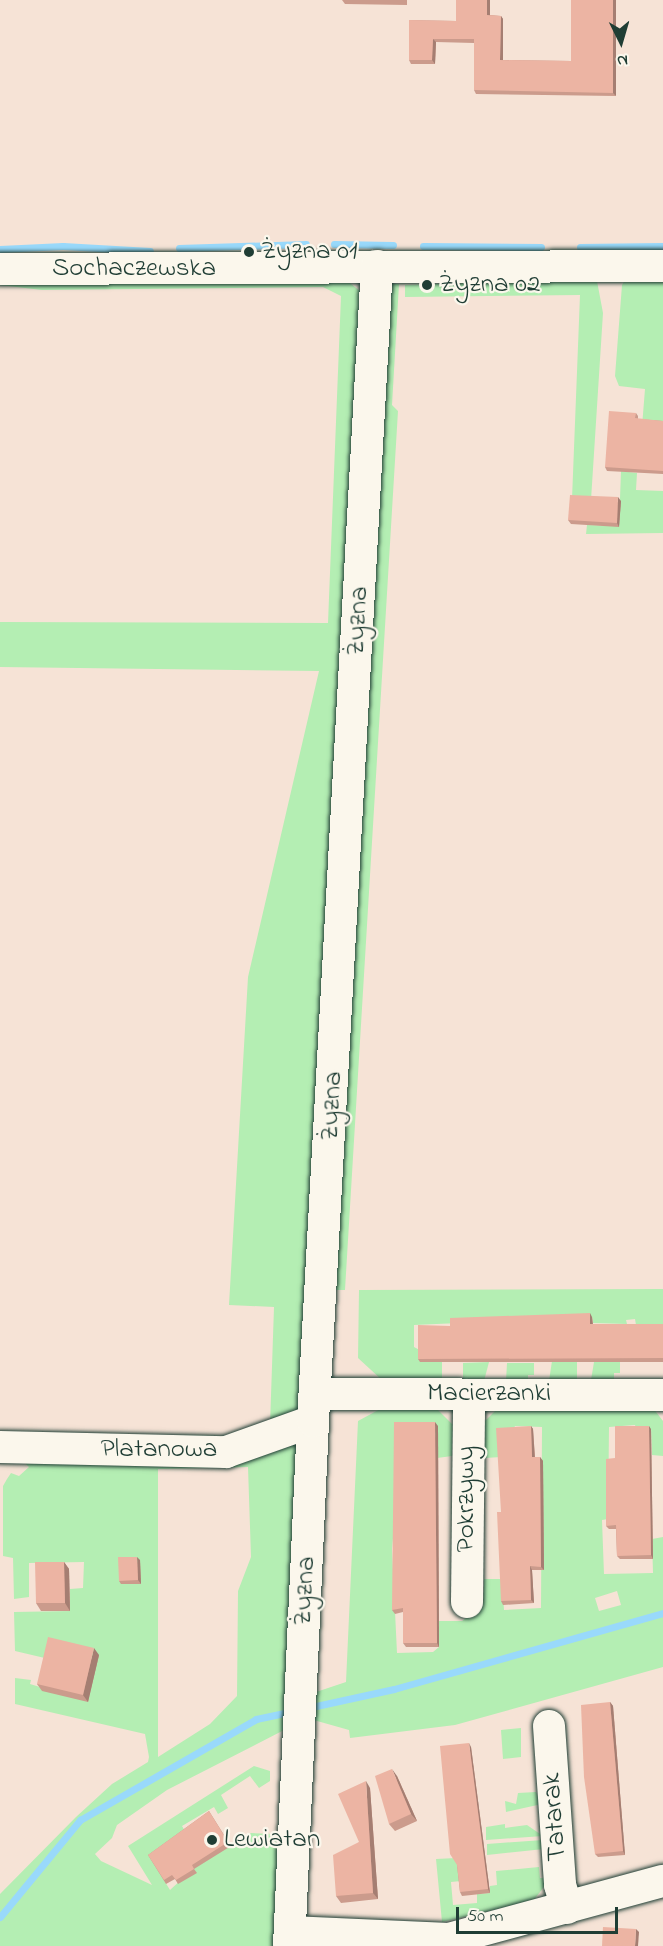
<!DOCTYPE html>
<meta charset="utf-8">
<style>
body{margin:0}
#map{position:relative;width:663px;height:1946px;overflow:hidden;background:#f6e3d6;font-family:"Indie Flower",sans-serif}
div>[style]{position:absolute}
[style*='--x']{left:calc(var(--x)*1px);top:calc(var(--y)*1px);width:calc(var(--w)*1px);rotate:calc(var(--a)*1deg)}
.green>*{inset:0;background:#b4eeb3}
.stream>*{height:7px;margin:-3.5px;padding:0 3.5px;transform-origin:3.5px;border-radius:3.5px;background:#99d9fb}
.roads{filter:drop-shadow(0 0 2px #1f3d34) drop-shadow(0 0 2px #1f3d34)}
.minor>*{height:32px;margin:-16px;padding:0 16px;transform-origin:16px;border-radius:16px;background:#fbf7ec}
.wall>*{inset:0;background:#cb9b8c}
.shaded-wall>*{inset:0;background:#a57e72}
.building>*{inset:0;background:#ecb4a3}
.dots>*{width:16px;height:16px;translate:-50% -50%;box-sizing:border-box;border:3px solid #fbf7ec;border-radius:50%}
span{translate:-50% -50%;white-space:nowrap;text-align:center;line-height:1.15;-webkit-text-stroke:4.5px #fbf7ec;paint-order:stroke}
.poi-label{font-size:27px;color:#1f3d34}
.left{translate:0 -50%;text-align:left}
.street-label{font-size:27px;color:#1f3d34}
.north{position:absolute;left:591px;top:12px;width:60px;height:60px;-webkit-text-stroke:4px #fbf7ec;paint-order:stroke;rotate:175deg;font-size:16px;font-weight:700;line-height:24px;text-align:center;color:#1f3d34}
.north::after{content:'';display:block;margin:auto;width:21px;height:27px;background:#1f3d34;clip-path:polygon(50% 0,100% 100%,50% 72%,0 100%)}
.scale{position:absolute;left:456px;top:1907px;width:162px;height:27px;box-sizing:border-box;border:3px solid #1f3d34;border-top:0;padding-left:8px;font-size:18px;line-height:21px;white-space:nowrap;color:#1f3d34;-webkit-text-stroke:4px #fbf7ec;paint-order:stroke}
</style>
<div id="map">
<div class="green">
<div style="clip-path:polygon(663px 276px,663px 424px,641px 439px,645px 389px,619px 386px,615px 376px,622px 285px,625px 280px)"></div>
<div style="clip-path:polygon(202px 277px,203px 281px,346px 280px,360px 291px,362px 299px,347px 616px,341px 649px,351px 651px,309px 1395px,298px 1419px,272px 1432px,224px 1440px,0 1438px,0 1433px,224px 1436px,270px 1425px,274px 1307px,229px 1305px,248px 977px,319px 671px,0 667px,0 622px,328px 623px,341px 296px,323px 287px,42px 290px,0 285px,0 279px)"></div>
<div style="clip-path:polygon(464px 278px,597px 281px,603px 313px,591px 500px,572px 499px,580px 295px,405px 297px,405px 285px,461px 283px)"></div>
<div style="clip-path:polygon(391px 284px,399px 284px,392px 405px,398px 411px,345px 1290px,334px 1290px)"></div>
<div style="clip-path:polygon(621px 471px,637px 473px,636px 490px,663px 491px,663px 533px,586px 534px,587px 525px,619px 526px)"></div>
<div style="clip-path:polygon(663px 1289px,663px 1324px,636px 1325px,635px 1319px,626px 1320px,627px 1324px,593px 1323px,592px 1317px,414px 1325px,414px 1347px,442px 1362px,442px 1381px,383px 1381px,358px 1358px,359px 1290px)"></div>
<div style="clip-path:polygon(552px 1361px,577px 1361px,577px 1381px,549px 1381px)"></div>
<div style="clip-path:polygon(489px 1362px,484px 1381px,463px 1381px,463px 1363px)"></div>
<div style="clip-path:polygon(594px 1362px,620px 1362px,620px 1373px,614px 1373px,614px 1380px,591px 1380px)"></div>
<div style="clip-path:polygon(507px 1363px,534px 1363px,534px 1375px,528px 1375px,528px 1381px,506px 1381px)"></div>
<div style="clip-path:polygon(evenodd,382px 1408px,437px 1409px,453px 1425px,452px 1456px,437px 1458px,395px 1517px,392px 1549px,397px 1653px,433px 1652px,439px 1647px,439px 1621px,462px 1621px,483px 1606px,484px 1579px,502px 1579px,504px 1610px,541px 1608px,542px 1427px,515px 1426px,501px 1457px,485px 1458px,482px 1424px,497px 1409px,653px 1408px,663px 1421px,663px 1456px,652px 1455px,651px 1429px,636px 1429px,635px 1425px,609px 1427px,608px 1519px,602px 1520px,604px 1574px,653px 1573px,652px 1539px,663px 1537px,663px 1667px,455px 1725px,350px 1738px,349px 1730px,310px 1719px,313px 1693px,346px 1682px,358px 1421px,382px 1408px,617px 1591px,621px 1605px,599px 1611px,595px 1598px,617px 1591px)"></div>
<div style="clip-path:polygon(evenodd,302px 1437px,288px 1728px,167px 1790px,117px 1825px,112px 1838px,95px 1854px,101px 1861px,152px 1885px,128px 1846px,254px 1766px,270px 1771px,270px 1781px,259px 1788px,250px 1776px,221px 1795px,228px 1808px,218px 1814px,214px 1807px,182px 1826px,186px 1833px,151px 1859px,170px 1890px,194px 1868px,251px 1833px,274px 1834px,279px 1845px,276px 1946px,0 1946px,0 1894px,76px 1817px,112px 1784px,148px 1762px,149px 1757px,145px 1734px,15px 1704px,15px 1678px,31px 1680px,30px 1684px,43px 1688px,49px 1659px,15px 1651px,14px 1612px,70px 1611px,70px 1589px,83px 1588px,84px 1562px,29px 1563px,29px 1597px,14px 1599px,13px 1558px,3px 1556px,3px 1486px,7px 1479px,11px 1473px,19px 1476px,29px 1467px,22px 1460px,302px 1437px,248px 1467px,251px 1557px,238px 1591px,237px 1696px,210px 1724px,158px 1757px,158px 1469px,248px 1467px)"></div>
<div style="clip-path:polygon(521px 1728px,521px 1757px,503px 1759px,501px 1730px)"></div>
<div style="clip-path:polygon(536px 1792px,542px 1804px,506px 1812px,505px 1801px,516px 1804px,518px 1793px)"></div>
<div style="clip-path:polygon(505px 1824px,505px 1828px,527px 1825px,543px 1836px,486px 1840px,486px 1827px)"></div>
<div style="clip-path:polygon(543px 1840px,544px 1849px,487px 1855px,487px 1844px)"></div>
<div style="clip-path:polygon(456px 1858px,461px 1881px,451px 1882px,453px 1905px,477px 1903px,477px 1894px,490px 1893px,490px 1886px,497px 1885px,496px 1871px,539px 1867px,540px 1878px,546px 1878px,547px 1883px,533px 1901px,442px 1922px,436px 1859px)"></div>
</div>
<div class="stream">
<div style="--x:334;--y:244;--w:59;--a:1"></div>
<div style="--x:423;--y:246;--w:118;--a:0.5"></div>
<div style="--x:580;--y:247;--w:83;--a:-0.7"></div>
<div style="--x:179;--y:248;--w:127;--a:-1.8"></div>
<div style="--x:0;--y:249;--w:63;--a:-2.7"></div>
<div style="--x:63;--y:246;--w:87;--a:3.3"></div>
<div style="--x:307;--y:1708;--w:89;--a:-12.3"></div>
<div style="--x:394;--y:1689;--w:280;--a:-15.8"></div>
<div style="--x:0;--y:1917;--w:126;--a:-50.5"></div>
<div style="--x:80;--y:1820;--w:203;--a:-29.8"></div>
<div style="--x:256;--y:1719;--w:35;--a:-12"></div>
</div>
<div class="roads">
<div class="minor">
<div style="--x:0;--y:269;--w:663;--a:-0.26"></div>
<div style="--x:316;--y:1394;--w:347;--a:0.2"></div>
<div style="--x:0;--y:1447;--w:226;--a:1.3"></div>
<div style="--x:226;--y:1452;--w:92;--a:-19.6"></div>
<div style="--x:467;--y:1602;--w:207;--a:-89.4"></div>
<div style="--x:549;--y:1726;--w:159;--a:86"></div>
<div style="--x:560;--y:1885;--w:24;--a:73"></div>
<div style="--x:290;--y:1932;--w:159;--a:2.5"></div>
<div style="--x:449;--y:1939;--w:222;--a:-15.2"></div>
<div style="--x:289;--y:1946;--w:526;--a:-87.38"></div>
<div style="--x:313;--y:1421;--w:1157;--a:-86.83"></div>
</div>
</div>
<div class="wall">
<div style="clip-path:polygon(342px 0,407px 0,407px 5px,345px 4px)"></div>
<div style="clip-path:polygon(456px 0,490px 0,490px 15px,501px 16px,503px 19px,503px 60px,571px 61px,571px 0,616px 96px,476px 94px,474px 90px,474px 43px,436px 42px,435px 64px,411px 64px,409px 60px,409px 20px,456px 21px)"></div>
<div style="clip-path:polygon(636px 413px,638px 416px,638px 419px,663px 421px,663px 474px,607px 471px,605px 467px)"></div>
<div style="clip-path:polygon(621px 501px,619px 527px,571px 524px,568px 520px)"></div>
<div style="clip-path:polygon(592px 1317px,593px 1324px,663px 1324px,663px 1362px,420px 1362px,418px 1359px,450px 1326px)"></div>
<div style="clip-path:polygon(438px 1426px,439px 1647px,406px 1647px,403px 1643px,403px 1612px,395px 1614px,392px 1610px)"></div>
<div style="clip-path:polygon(531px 1426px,533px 1429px,535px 1457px,540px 1457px,543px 1461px,544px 1570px,532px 1570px,534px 1603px,503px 1605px,501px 1601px,501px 1512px)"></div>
<div style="clip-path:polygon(651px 1429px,653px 1559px,620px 1559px,617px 1556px,616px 1529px,609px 1529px,606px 1526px,615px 1458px)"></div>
<div style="clip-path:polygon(140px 1560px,141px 1584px,121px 1584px,119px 1581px)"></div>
<div style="clip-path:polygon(64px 1562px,69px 1569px,70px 1611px,41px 1611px,36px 1603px)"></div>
<div style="clip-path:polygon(99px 1655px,88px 1702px,42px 1691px,37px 1684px)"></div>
<div style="clip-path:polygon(610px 1702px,613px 1706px,625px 1855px,598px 1857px,595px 1854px)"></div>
<div style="clip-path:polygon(471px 1747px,490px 1893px,462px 1896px,460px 1892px,457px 1865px)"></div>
<div style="clip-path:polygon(397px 1776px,417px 1821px,395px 1831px,389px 1824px)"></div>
<div style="clip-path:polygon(370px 1788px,378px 1899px,341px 1903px,336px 1896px,359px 1842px)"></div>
<div style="clip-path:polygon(209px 1811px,231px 1846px,194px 1869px,197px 1873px,178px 1884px,175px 1879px,166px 1884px,148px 1855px)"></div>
</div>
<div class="shaded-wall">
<div style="clip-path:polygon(487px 0,490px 0,490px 19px,487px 15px)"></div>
<div style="clip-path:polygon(613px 0,616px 0,616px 96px,613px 93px)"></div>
<div style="clip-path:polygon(501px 16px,503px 19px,503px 64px,500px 60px)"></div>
<div style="clip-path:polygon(433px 39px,436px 42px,435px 64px,432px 60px)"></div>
<div style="clip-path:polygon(618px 497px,621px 501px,619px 527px,617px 523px)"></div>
<div style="clip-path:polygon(590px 1313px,592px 1317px,593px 1327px,590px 1324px)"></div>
<div style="clip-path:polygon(435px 1422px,438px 1426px,439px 1647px,437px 1643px)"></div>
<div style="clip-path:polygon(531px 1426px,533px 1429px,535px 1461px,532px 1457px)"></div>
<div style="clip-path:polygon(649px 1426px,651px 1429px,653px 1559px,651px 1555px)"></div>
<div style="clip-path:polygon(540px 1457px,543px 1461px,544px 1570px,541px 1567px)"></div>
<div style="clip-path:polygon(137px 1557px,140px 1560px,141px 1584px,138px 1580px)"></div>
<div style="clip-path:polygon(64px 1562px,69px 1569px,70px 1611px,65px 1603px)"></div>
<div style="clip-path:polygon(530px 1566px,532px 1570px,534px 1603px,531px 1600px)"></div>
<div style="clip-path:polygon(94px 1648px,99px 1655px,88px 1702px,83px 1695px)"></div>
<div style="clip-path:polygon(610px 1702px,613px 1706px,625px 1855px,623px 1851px)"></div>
<div style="clip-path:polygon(469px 1743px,471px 1747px,490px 1893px,488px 1889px)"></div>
<div style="clip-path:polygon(392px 1769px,397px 1776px,417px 1821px,411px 1814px)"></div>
<div style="clip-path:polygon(366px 1781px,370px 1788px,378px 1899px,373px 1893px)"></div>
<div style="clip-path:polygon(636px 1929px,639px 1932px,638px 1946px,635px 1946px)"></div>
</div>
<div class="building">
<div style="clip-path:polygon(456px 0,487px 0,487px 15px,501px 16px,500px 60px,571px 61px,571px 0,613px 0,613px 93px,474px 90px,474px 39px,433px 39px,432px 60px,409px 60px,409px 20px,456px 21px)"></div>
<div style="clip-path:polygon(609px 411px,636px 413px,635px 418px,663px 421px,663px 471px,605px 467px)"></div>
<div style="clip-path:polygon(570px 495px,618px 497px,617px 523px,568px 520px)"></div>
<div style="clip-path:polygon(590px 1313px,590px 1324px,663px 1324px,663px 1358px,418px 1359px,418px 1325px,450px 1326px,450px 1318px)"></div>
<div style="clip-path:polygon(394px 1422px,435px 1422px,437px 1643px,403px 1643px,403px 1608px,392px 1610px)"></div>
<div style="clip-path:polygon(531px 1426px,532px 1457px,540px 1457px,541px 1567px,530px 1566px,531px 1600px,501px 1601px,497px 1512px,501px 1512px,496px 1428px)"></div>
<div style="clip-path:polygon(615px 1426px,649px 1426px,651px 1555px,617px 1556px,616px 1525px,606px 1526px,606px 1459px,615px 1458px)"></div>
<div style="clip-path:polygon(118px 1557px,137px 1557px,138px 1580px,119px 1581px)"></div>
<div style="clip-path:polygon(35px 1562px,64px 1562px,65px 1603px,36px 1603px)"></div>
<div style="clip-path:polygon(48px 1637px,94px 1648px,83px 1695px,37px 1684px)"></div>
<div style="clip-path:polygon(610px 1702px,623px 1851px,595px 1854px,584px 1777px,581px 1705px)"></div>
<div style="clip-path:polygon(469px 1743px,488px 1889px,460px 1892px,457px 1865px,450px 1854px,440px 1746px)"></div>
<div style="clip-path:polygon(392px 1769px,411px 1814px,389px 1824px,375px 1776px)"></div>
<div style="clip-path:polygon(366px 1781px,373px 1893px,336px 1896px,333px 1855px,359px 1842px,338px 1794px)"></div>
<div style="clip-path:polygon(209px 1811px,228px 1842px,192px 1865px,194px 1869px,176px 1880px,172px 1875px,164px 1880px,148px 1855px)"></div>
<div style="clip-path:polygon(603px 1927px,636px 1929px,635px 1946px,602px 1946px)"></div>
</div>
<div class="dots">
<div style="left:249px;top:252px;background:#1f3d34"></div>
<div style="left:427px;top:285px;background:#1f3d34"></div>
<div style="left:212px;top:1840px;background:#1f3d34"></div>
</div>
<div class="poi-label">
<span class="left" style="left:261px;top:252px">Żyzna 01</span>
<span class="left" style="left:439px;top:285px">Żyzna 02</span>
<span class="left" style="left:224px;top:1840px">Lewiatan</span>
</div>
<div class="street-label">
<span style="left:134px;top:269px">Sochaczewska</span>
<span style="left:358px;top:621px;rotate:-87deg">Żyzna</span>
<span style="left:332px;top:1106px;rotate:-87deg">Żyzna</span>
<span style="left:489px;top:1394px">Macierzanki</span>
<span style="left:159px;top:1450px">Platanowa</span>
<span style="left:467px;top:1499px;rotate:-90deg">Pokrzywy</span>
<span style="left:305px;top:1591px;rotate:-87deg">Żyzna</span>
<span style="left:555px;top:1817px;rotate:-94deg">Tatarak</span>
</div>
<div class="north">N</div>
<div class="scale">50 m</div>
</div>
